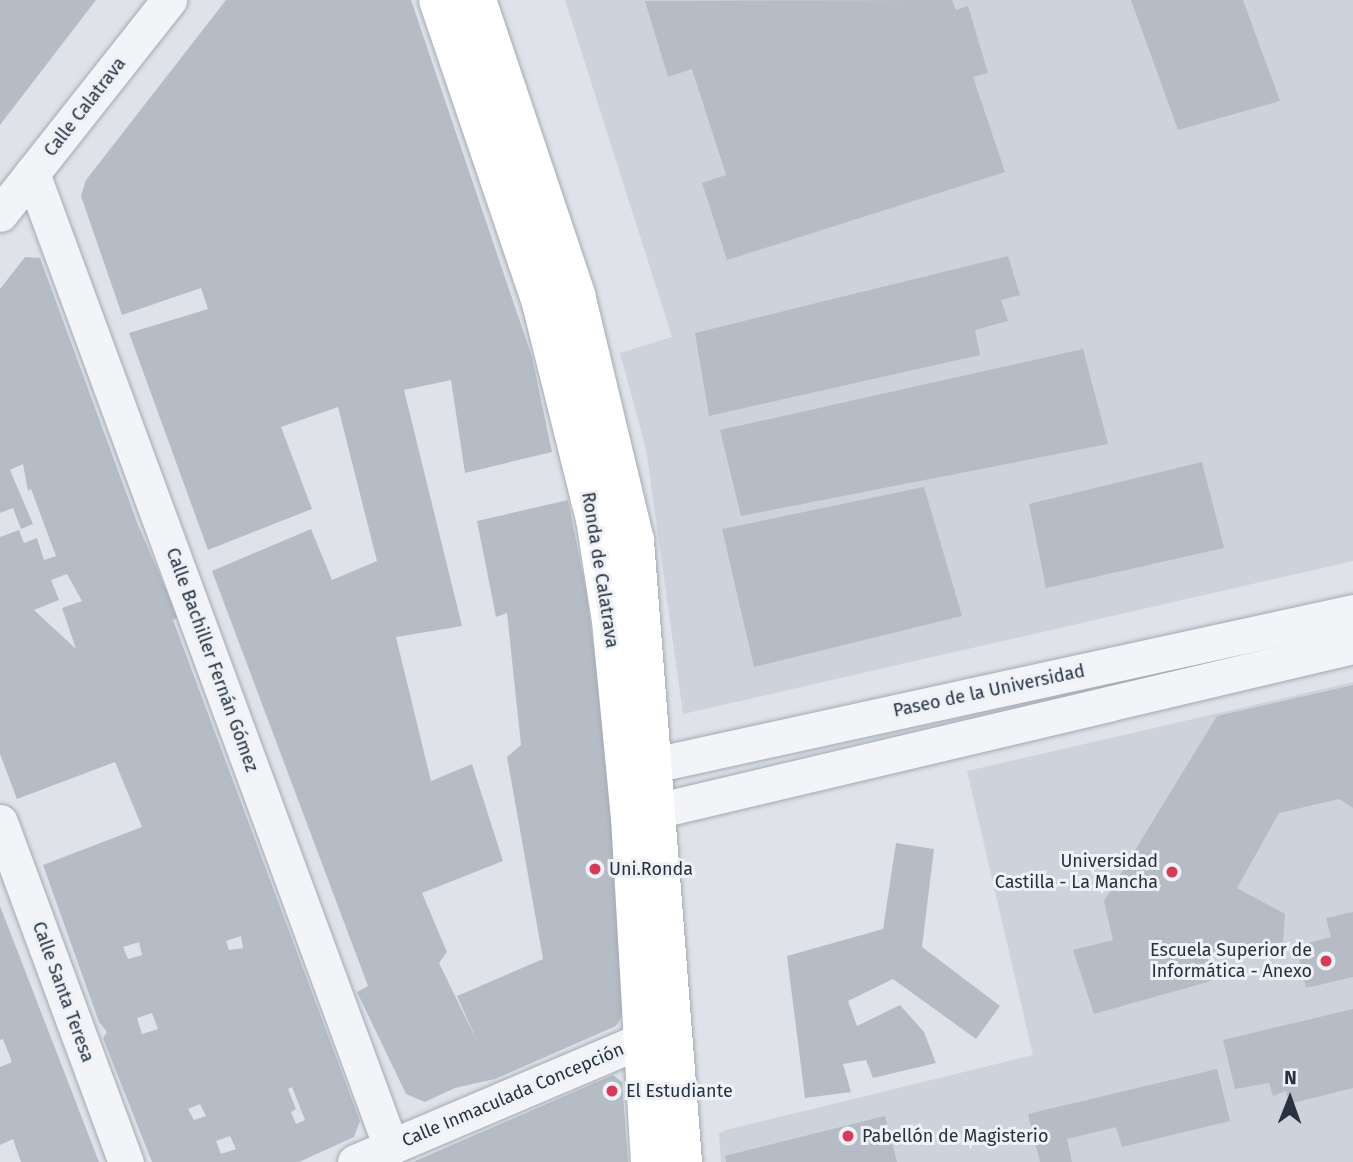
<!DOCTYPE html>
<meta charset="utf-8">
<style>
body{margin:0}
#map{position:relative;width:1353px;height:1162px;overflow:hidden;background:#dfe3e9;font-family:"Fira Sans",sans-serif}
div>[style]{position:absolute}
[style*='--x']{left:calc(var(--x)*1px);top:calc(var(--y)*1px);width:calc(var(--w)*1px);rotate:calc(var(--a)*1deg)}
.built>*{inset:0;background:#cdd2db}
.building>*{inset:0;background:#b6bcc6}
.roads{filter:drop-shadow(0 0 2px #a4aab3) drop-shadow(0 0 2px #a4aab3)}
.minor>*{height:35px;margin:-17.5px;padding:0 17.5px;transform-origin:17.5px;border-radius:17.5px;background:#f2f4f7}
.highway>*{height:38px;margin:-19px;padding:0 19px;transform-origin:19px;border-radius:19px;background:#fff}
.dots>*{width:19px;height:19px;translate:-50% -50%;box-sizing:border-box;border:4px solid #eef2f7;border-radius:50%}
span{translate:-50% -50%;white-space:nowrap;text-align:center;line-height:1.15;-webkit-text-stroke:6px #eef2f7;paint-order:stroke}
.street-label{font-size:18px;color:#273141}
.poi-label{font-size:18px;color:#273141}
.right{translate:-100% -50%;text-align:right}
.left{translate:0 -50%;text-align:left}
.north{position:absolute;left:1255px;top:1064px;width:70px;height:70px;-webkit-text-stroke:5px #eef2f7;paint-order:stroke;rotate:1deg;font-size:19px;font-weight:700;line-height:28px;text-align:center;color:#273141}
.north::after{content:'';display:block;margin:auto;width:24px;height:32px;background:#273141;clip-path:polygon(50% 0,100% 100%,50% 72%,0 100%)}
</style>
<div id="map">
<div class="built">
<div style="clip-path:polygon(565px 0,1353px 0,1353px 561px,683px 714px,646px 449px,620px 353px,672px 337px)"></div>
<div style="clip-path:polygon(1353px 682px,1353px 1162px,721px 1162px,719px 1134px,726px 1130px,1033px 1055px,967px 771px)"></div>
</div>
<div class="building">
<div style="clip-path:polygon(0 0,96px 0,0 125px)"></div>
<div style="clip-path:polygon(226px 0,411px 0,532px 357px,552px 452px,465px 473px,451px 380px,404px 390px,462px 626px,396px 637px,431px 781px,472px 764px,503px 861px,422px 893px,447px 952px,439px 963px,478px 1043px,457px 996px,543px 959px,507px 757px,521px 745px,507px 613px,496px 617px,477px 521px,568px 500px,586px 591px,603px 717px,627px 1008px,616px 1026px,495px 1079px,455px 1088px,425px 1102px,406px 1094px,357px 992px,368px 986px,212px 571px,311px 529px,332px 580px,377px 561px,338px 407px,281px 427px,312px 509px,208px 550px,129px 333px,208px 309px,201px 288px,122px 315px,81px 196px,86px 180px)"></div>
<div style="clip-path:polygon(952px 0,956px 10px,968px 6px,988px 73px,973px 77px,1005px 172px,727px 260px,702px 183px,726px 175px,692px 69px,668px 77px,645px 1px)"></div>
<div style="clip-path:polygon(1131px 0,1243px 0,1280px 101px,1178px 130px)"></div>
<div style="clip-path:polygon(1008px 256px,1020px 295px,1001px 300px,1008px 321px,975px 330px,980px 355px,709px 416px,695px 333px)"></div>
<div style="clip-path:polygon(evenodd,25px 257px,40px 258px,138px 525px,178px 617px,173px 620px,360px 1121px,354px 1137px,299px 1162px,152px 1162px,103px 1038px,107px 1032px,99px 1022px,43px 865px,142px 827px,115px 762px,17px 799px,0 754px,0 537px,19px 530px,24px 543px,37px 538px,44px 560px,56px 556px,31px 489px,28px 491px,23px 464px,10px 470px,33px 524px,21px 529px,13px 508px,0 513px,0 289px,25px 257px,67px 574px,82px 601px,62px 608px,76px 649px,34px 610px,59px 600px,51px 580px,67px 574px,25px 257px,241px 936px,243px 948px,229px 950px,226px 941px,241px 936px,25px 257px,139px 942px,142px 955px,128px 959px,123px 947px,139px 942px,25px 257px,152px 1013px,158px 1029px,142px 1034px,137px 1018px,152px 1013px,25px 257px,292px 1087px,305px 1120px,296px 1124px,291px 1112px,296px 1109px,288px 1089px,292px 1087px,25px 257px,200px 1104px,206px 1116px,194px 1120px,188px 1109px,200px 1104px,25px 257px,230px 1136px,236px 1149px,221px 1154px,216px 1141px,230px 1136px)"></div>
<div style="clip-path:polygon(1083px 349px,1108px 444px,741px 516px,720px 430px)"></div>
<div style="clip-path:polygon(1202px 462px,1224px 548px,1046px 588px,1029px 504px)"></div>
<div style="clip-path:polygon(924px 487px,962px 616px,754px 667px,722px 529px)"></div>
<div style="clip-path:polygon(1353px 685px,1353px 808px,1339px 799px,1279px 813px,1237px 888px,1285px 914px,1283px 942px,1207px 954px,1211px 981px,1094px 1014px,1073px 950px,1113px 940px,1104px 901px,1217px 716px)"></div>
<div style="clip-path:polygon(896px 843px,934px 849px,922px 947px,1000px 1006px,976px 1039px,893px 979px,848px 1001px,857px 1026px,900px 1005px,924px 1032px,936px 1063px,873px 1078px,866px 1060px,843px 1064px,851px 1092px,805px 1098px,787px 956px,883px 929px)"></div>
<div style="clip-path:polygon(0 906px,36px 999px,99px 1162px,21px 1162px,13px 1139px,0 1145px,0 1067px,12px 1062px,3px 1039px,0 1040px)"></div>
<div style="clip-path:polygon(1353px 912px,1353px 977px,1306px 988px,1296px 946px,1331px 937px,1326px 918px)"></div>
<div style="clip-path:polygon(1353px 1009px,1353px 1088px,1289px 1104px,1286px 1091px,1273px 1096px,1269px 1083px,1235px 1089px,1223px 1040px)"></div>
<div style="clip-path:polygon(1217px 1069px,1230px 1121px,1122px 1147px,1116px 1127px,1067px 1139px,1072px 1162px,1040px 1162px,1028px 1114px)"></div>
<div style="clip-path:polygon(613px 1075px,622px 1082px,628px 1162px,413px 1162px)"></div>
<div style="clip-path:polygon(885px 1116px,897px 1162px,726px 1162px,725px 1156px)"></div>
</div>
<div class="roads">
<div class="minor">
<div style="--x:32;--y:173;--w:1038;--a:69.77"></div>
<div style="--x:0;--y:214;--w:273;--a:-51.7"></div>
<div style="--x:626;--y:771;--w:744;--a:-12.34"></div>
<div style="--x:630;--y:817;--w:743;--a:-13.31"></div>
<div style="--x:0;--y:822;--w:363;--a:69.7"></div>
<div style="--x:355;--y:1162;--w:313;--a:-23"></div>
<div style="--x:643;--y:1040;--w:28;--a:-4"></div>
</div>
<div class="highway">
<div style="--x:438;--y:0;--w:320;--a:71.2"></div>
<div style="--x:541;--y:303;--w:223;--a:76"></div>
<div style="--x:595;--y:519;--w:103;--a:81.1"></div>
<div style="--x:611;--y:621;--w:197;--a:84.5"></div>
<div style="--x:630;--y:817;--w:346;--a:86.7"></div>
<div style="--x:477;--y:0;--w:311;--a:71.4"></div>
<div style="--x:576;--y:295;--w:253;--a:76.5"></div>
<div style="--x:635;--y:541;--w:623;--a:85.58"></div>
</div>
</div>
<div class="dots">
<div style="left:595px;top:869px;background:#d73b58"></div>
<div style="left:1172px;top:872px;background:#d73b58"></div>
<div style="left:1326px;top:961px;background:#d73b58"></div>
<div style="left:612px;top:1091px;background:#d73b58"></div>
<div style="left:848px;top:1136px;background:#d73b58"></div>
</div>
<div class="street-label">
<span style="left:85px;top:107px;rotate:-52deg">Calle Calatrava</span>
<span style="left:600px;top:570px;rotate:81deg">Ronda de Calatrava</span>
<span style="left:212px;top:660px;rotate:70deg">Calle Bachiller Fernán Gómez</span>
<span style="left:989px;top:691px;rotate:-12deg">Paseo de la Universidad</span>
<span style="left:63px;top:992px;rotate:70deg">Calle Santa Teresa</span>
<span style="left:513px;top:1095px;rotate:-23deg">Calle Inmaculada Concepción</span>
</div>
<div class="poi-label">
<span class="right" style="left:1158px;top:872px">Universidad<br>Castilla - La Mancha</span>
<span class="left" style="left:609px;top:869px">Uni.Ronda</span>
<span class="right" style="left:1312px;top:961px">Escuela Superior de<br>Informática - Anexo</span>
<span class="left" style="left:626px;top:1091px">El Estudiante</span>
<span class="left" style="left:862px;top:1136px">Pabellón de Magisterio</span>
</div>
<div class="north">N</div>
</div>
